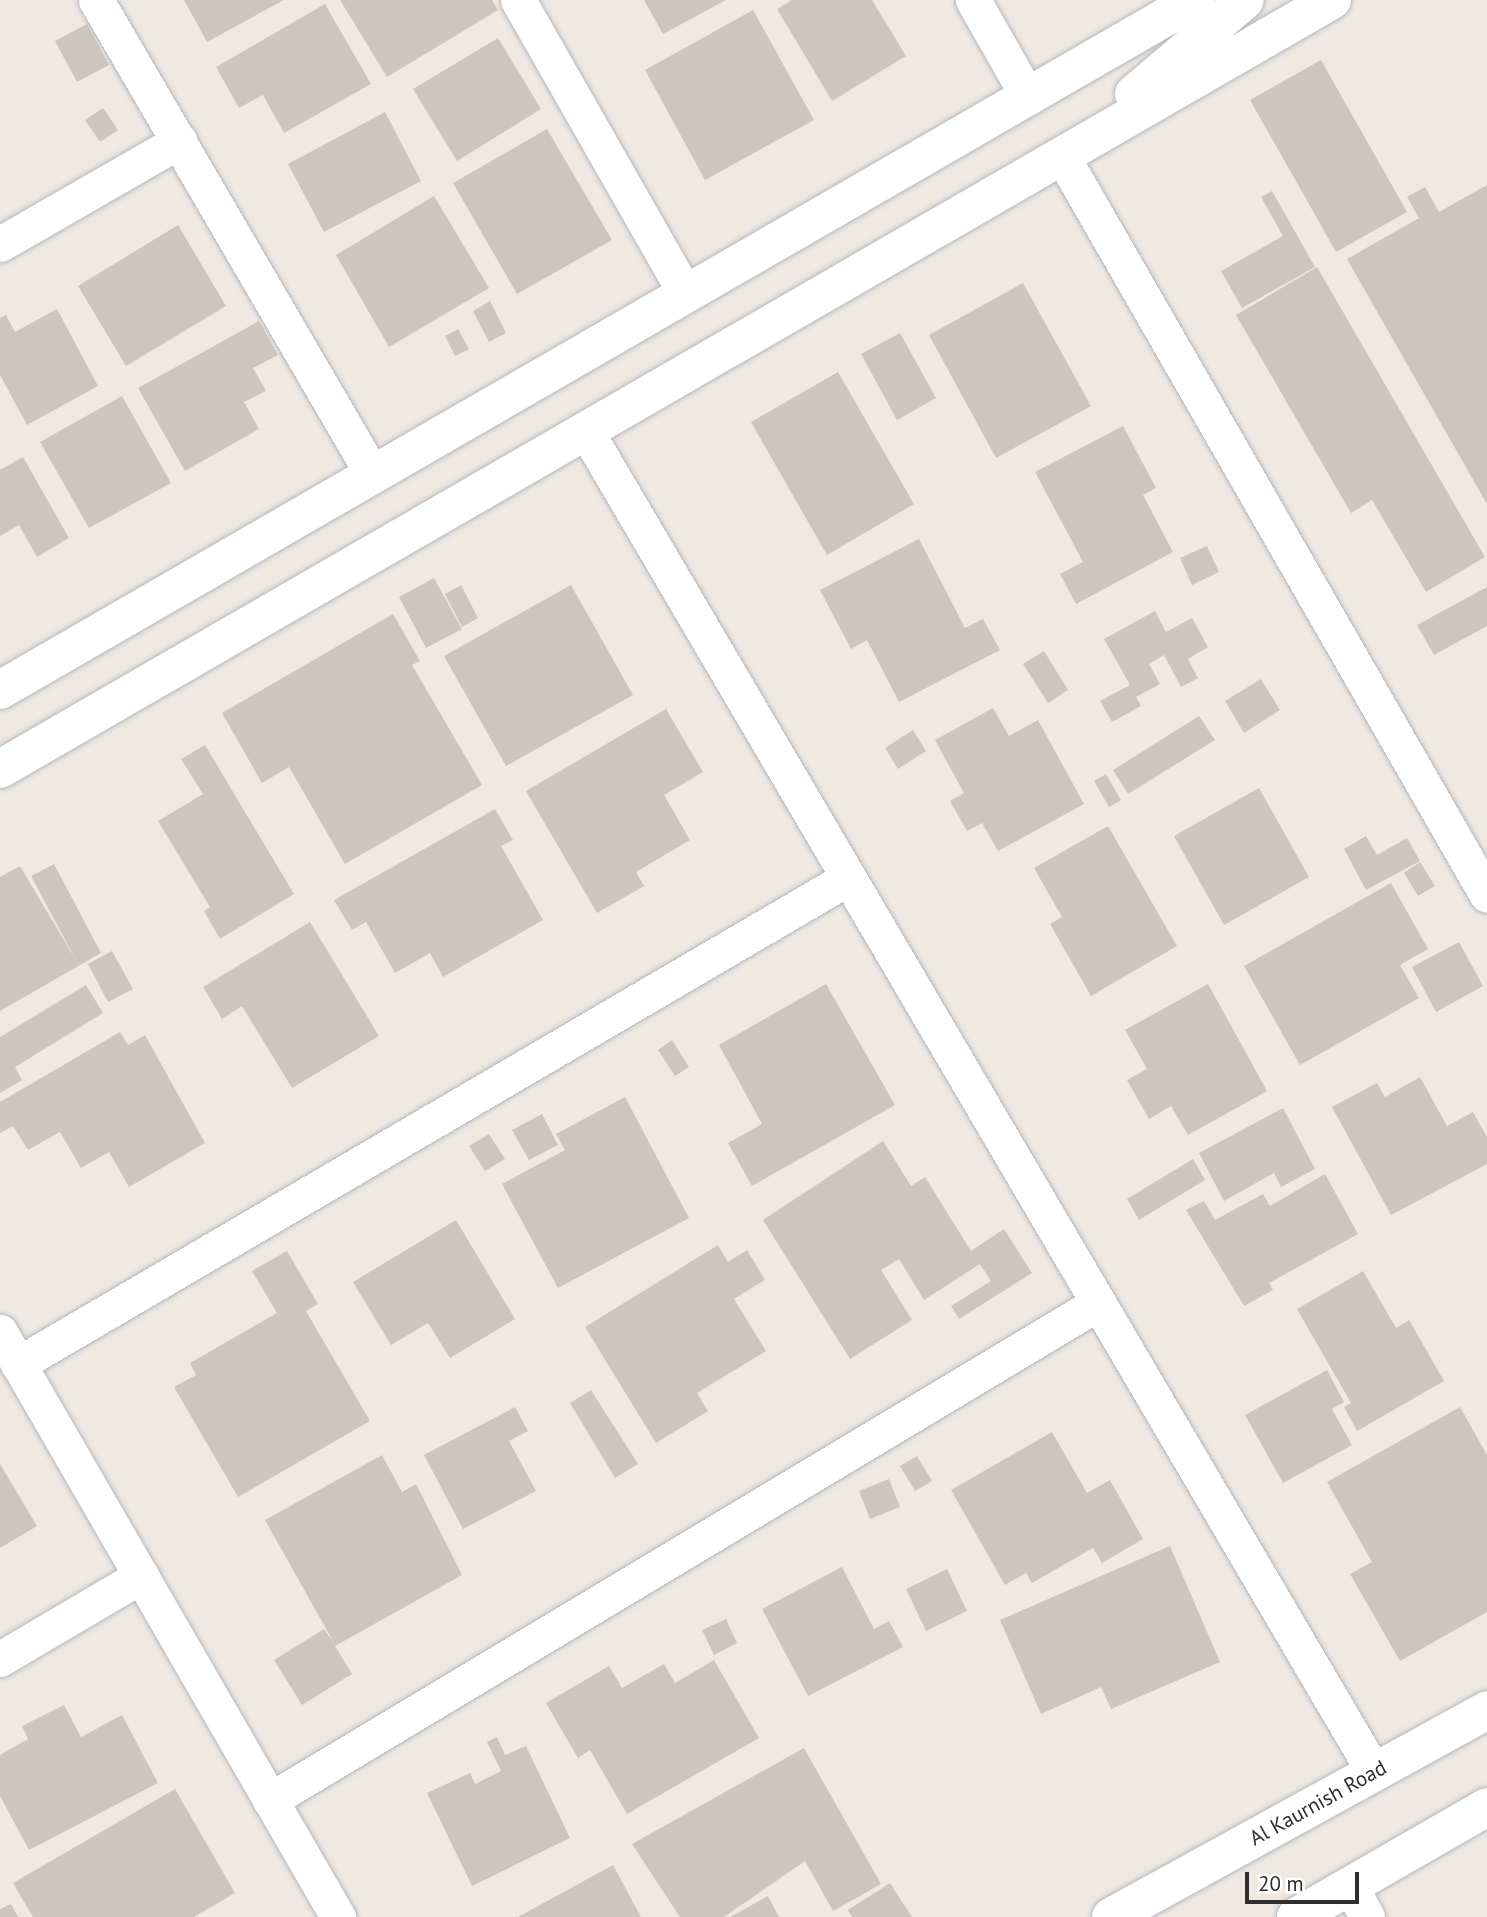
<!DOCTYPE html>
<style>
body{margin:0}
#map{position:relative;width:1487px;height:1917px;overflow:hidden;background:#efe9e1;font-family:"PT Sans",sans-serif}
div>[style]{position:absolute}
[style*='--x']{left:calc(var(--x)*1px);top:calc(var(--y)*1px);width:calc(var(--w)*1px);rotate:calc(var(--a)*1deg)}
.building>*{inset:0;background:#cbc7bf}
.roads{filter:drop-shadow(0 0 2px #b4b7c1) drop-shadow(0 0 2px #b4b7c1)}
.street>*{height:35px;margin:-17.5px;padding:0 17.5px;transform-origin:17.5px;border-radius:17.5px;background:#fff}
.secondary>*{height:38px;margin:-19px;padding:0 19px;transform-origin:19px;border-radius:19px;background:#fff}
span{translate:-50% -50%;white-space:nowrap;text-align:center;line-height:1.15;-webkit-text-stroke:5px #fff;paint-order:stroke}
.street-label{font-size:21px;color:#2e2e2e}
.scale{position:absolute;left:1245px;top:1872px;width:114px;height:32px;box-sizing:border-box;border:4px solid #2e2e2e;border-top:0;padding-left:9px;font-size:21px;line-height:24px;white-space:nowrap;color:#2e2e2e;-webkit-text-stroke:5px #fff;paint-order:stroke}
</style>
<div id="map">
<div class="building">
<div style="clip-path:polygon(184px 0,284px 0,207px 42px)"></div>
<div style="clip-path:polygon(340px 0,492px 0,498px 10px,387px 77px)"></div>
<div style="clip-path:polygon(644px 0,726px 0,663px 34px)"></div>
<div style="clip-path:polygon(792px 0,872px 0,906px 56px,832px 101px,777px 9px)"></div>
<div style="clip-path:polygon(325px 4px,371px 84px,284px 133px,263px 95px,239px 108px,216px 67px)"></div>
<div style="clip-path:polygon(753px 10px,814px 120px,705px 180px,645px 70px)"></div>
<div style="clip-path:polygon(87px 24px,109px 65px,77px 82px,55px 41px)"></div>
<div style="clip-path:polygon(498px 38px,541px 109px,457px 161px,413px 89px)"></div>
<div style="clip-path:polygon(1321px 60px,1407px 212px,1336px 252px,1250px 100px)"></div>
<div style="clip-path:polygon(103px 108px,118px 130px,100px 142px,85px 120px)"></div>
<div style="clip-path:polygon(385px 112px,421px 181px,324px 232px,288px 164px)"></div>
<div style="clip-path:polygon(547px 129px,612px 240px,517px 294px,453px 183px)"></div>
<div style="clip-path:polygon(1487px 185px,1487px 504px,1347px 259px,1419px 218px,1407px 197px,1425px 187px,1439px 212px)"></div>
<div style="clip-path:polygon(1272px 191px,1315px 267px,1242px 308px,1221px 271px,1283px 236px,1261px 197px)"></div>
<div style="clip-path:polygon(434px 196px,489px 288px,389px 347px,336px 255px)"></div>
<div style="clip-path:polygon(178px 225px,226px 306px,126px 366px,78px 286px)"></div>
<div style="clip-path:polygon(1317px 267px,1485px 557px,1426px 592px,1372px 500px,1351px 513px,1236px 315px)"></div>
<div style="clip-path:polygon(1023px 283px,1091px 406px,996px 458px,929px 335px)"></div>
<div style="clip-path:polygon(490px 301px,506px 333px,489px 342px,473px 311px)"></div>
<div style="clip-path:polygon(57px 309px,98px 386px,27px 425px,0 375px,0 318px,6px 315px,15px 332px)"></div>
<div style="clip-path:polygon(259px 321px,278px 355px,253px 368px,266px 391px,244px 402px,259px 429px,185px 471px,138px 388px)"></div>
<div style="clip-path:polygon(458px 329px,469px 349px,455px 356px,445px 336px)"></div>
<div style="clip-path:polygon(900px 333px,936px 398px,897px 420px,861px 354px)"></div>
<div style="clip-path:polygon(838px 372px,914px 504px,827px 555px,751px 422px)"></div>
<div style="clip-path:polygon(122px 396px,171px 483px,89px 528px,40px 442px)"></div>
<div style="clip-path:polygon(1123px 426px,1156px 488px,1143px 495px,1173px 552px,1076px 604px,1060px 574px,1083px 562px,1035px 472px)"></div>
<div style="clip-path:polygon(23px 457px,69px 538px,37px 557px,19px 525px,0 536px,0 470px)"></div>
<div style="clip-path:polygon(919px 539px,965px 628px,983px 619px,1000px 650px,899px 702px,867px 640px,851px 649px,820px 590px)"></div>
<div style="clip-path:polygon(1207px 546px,1219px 572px,1192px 585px,1180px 558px)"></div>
<div style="clip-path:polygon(434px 578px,462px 629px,426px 648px,399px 597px)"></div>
<div style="clip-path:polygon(461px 585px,478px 618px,462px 627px,445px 594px)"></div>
<div style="clip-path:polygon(571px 585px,633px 695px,506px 766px,444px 656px)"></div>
<div style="clip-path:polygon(1487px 587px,1487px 626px,1434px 655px,1417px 625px)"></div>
<div style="clip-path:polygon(1155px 611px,1166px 632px,1192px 618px,1208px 647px,1188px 659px,1198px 678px,1181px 687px,1164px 655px,1149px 664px,1160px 684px,1136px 697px,1141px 706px,1112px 722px,1100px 701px,1130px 685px,1104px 639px)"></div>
<div style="clip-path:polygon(393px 614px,420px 661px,412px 665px,482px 785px,345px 864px,289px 767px,262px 783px,222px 713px)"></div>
<div style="clip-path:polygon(1044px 651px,1068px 690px,1048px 703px,1023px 664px)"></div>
<div style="clip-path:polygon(1261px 679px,1280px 710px,1244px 733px,1225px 701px)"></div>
<div style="clip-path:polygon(993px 708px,1009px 736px,1038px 720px,1084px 804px,998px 851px,982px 823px,967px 831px,950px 801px,964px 793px,935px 740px)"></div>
<div style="clip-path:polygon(666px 709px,703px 772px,664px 795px,690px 840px,636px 872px,644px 886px,597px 913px,526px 791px)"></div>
<div style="clip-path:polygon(1199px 716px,1215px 740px,1128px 794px,1113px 770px)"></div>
<div style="clip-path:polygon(913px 730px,926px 751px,898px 769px,885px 748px)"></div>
<div style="clip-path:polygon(205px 745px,294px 894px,220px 939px,204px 911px,210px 907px,158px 821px,203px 794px,181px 759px)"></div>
<div style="clip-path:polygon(1106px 774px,1121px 800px,1109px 807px,1094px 781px)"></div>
<div style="clip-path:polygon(1259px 788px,1309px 877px,1224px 925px,1174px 836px)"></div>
<div style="clip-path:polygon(495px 809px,513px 840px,501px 846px,543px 920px,443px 977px,430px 953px,395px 973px,366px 922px,352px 930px,334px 900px)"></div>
<div style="clip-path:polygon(1108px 826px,1177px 946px,1091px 996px,1050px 924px,1062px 917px,1034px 868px)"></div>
<div style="clip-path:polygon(1366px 836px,1377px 855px,1407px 838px,1420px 861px,1366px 890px,1344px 849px)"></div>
<div style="clip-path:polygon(1420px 862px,1435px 886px,1418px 896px,1404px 873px)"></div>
<div style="clip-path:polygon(54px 864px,101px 953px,0 1011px,0 877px,20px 866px,77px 962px,31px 876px)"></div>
<div style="clip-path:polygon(1391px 883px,1428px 949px,1400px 965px,1419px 998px,1300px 1065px,1244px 966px)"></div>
<div style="clip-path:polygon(310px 922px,379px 1036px,292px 1088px,242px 1006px,222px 1019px,203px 987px)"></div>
<div style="clip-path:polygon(1459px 942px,1483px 986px,1436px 1012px,1412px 967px)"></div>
<div style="clip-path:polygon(112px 951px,133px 989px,108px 1002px,88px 964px)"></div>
<div style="clip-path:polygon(826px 984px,895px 1105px,752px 1186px,728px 1143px,762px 1124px,719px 1045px)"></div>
<div style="clip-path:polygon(1208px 984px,1267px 1091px,1188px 1135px,1171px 1106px,1149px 1119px,1127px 1080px,1147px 1069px,1125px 1030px)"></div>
<div style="clip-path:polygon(86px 985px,103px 1013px,15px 1067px,22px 1080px,0 1093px,0 1037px)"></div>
<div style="clip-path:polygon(120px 1032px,128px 1045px,145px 1035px,205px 1143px,129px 1187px,109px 1152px,81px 1168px,60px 1132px,28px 1150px,13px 1126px,0 1133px,0 1102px)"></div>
<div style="clip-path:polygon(672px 1040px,689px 1067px,675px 1076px,658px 1050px)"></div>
<div style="clip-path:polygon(1420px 1077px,1447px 1126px,1473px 1112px,1487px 1137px,1487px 1164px,1391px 1215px,1332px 1107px,1377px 1083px,1385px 1097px)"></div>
<div style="clip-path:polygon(625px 1097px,689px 1218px,558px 1288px,502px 1184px,565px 1150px,556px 1134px)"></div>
<div style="clip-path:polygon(1283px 1108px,1315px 1169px,1281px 1187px,1274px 1173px,1224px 1201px,1199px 1153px)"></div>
<div style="clip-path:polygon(542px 1114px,558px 1145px,529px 1160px,512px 1130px)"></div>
<div style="clip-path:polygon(489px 1134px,505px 1159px,485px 1171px,469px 1146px)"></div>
<div style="clip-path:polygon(883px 1141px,911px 1186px,925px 1177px,971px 1251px,1004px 1229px,1032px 1273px,959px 1319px,951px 1306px,991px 1281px,980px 1264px,924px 1300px,899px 1259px,881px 1270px,912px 1320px,850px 1359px,763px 1220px)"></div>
<div style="clip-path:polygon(1193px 1159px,1205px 1180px,1139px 1220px,1127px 1199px)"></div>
<div style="clip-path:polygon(1325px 1174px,1358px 1234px,1269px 1283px,1273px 1290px,1244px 1306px,1186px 1210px,1204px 1201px,1215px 1220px,1263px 1194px,1270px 1206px)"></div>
<div style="clip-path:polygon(456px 1220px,515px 1319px,450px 1358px,428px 1323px,391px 1345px,353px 1282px)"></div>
<div style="clip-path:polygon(718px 1245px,728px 1262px,747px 1250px,765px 1280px,734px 1299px,766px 1351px,697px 1393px,708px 1411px,656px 1443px,585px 1327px)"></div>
<div style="clip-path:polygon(287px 1251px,318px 1304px,306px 1311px,370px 1421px,238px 1497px,174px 1387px,196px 1375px,190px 1363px,277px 1313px,252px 1271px)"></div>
<div style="clip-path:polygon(1363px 1271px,1396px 1328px,1409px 1320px,1444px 1381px,1357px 1431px,1344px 1407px,1351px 1403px,1297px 1309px)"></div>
<div style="clip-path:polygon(1327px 1370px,1344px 1402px,1332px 1409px,1352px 1445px,1283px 1483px,1245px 1415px)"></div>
<div style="clip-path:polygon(591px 1390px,638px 1464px,615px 1478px,570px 1403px)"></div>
<div style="clip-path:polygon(515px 1407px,528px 1431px,509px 1441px,536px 1491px,463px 1529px,424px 1455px)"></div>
<div style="clip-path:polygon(1460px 1407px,1487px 1455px,1487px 1612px,1400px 1661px,1350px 1574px,1372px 1562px,1327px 1482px)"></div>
<div style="clip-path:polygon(1052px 1432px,1087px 1493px,1110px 1480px,1143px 1539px,1102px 1563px,1093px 1548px,1032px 1583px,1026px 1573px,1005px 1585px,951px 1490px)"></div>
<div style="clip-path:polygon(382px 1455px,402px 1492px,416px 1484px,462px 1575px,335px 1646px,352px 1674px,302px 1705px,274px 1660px,324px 1629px,334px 1643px,265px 1520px)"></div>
<div style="clip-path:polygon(917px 1456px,932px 1481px,915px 1491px,900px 1466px)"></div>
<div style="clip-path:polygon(0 1464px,37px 1526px,0 1548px)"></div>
<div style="clip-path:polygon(889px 1479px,900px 1507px,870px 1519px,859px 1491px)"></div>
<div style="clip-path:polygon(1170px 1546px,1220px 1662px,1111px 1709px,1101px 1687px,1041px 1714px,1000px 1620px)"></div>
<div style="clip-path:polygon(842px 1567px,874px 1629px,889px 1621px,903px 1647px,808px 1696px,762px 1609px)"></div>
<div style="clip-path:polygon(947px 1569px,967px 1611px,926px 1631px,906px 1589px)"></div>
<div style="clip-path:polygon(726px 1619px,737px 1643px,714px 1655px,702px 1630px)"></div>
<div style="clip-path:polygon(714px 1660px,759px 1738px,627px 1814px,590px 1750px,578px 1758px,546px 1703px,609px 1666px,622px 1688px,664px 1664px,675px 1683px)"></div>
<div style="clip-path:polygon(64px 1705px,81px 1737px,122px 1715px,158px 1783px,29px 1850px,0 1796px,0 1755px,28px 1739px,22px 1726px)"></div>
<div style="clip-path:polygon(497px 1737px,505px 1755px,526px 1746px,570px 1838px,472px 1886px,427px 1793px,470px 1773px,475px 1784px,501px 1771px,487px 1742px)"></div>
<div style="clip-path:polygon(804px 1748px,881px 1884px,833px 1911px,805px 1861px,724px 1917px,680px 1917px,632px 1844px)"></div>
<div style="clip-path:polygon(175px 1789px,235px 1893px,194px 1917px,33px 1917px,13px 1883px)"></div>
<div style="clip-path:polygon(613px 1865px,641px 1917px,518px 1917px)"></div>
<div style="clip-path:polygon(890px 1883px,912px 1917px,852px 1917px,848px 1910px)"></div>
<div style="clip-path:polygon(768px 1896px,779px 1917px,730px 1917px)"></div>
<div style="clip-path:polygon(11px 1904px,18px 1917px,0 1917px,0 1909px)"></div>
</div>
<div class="roads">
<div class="street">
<div style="--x:96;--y:0;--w:550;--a:59.75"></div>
<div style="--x:518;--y:0;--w:339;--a:60.3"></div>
<div style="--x:973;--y:0;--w:112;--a:60.4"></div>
<div style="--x:1062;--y:156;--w:852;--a:60.1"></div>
<div style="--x:0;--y:244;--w:207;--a:-29.9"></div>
<div style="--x:586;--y:431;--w:1555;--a:59.56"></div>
<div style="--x:0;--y:1332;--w:676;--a:59.98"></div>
<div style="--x:18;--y:1364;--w:962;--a:-30.35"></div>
<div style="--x:0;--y:1659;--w:164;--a:-30.5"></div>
<div style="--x:270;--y:1800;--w:966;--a:-30.97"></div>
<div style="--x:1350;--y:1886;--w:35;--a:61"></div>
</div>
<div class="secondary">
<div style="--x:1134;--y:94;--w:145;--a:-40.3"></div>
<div style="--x:0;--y:690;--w:1380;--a:-30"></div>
<div style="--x:0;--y:769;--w:1538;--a:-30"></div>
<div style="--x:1111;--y:1917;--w:429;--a:-28.8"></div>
<div style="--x:1296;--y:1917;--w:220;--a:-29.9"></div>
</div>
</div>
<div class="street-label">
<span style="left:1318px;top:1803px;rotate:-29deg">Al Kaurnish Road</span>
</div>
<div class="scale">20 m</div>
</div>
